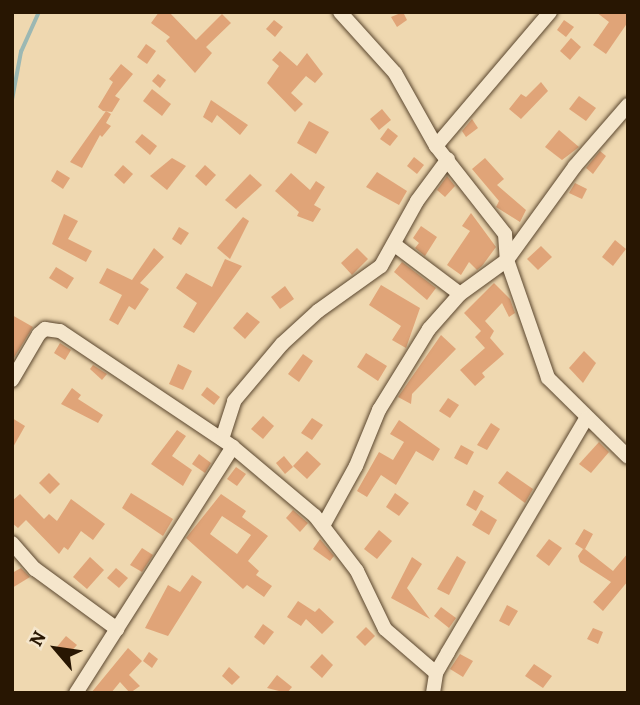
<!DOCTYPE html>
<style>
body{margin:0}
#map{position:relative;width:640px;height:705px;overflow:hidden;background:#efd8b0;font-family:Alegreya,serif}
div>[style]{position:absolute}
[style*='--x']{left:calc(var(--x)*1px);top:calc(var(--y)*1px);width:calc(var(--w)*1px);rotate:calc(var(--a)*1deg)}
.stream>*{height:3.5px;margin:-1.75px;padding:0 1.75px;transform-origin:1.75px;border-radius:1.75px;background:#9cb8b3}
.building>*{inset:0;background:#e0a478}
.roads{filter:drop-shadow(0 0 2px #5a462e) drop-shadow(0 0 2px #5a462e)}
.minor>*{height:14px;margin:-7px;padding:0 7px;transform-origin:7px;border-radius:7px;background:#f5e6cc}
span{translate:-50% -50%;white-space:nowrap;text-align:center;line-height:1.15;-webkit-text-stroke:5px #f5e6cc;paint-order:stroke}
.frame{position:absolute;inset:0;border:14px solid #281602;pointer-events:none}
.north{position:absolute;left:21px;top:614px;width:70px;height:70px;-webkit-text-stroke:5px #f5e6cc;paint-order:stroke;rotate:299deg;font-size:19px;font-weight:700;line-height:28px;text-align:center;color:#281602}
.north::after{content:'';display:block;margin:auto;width:24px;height:32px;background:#281602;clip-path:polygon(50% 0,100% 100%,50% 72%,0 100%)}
</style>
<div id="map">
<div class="stream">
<div style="--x:12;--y:100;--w:49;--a:-79.4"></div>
<div style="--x:21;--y:52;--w:44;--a:-65.8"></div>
</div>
<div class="building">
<div style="clip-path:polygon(159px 12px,169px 12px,196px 40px,222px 14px,231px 23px,206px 47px,212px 53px,195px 73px,166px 41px,170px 37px,151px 23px)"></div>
<div style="clip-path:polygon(403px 12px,407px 20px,397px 27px,391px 17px)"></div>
<div style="clip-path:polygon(596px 12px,628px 12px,628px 22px,606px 54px,593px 45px,609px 22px)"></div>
<div style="clip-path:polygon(274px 20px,283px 27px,275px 37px,266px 29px)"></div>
<div style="clip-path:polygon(564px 20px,574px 27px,566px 37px,557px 30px)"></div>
<div style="clip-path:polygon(571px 38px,581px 47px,570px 60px,560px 51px)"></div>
<div style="clip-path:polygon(146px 44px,156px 51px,147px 64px,137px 57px)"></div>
<div style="clip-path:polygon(280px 51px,297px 66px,307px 53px,323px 74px,315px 83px,306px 76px,291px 93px,303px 104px,295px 112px,267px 83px,279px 66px,272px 60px)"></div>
<div style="clip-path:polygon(121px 64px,133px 74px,115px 96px,120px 99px,112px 112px,103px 111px,98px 107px,113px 82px,109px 79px)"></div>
<div style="clip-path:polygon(158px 74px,166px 80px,160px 88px,152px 81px)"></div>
<div style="clip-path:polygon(541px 82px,548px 91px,521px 119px,509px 109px,521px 94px,526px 97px)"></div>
<div style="clip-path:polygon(152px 89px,171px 104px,162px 116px,143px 101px)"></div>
<div style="clip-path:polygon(579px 96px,596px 108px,586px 121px,569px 109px)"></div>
<div style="clip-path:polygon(211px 100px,248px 125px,240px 135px,217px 115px,212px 123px,203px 117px)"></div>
<div style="clip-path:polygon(382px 109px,391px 120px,379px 130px,370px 119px)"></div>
<div style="clip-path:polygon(106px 111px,111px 114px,106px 123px,111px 126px,102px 137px,100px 135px,82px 168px,70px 162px)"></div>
<div style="clip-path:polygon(472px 119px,478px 128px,466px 137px,462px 131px)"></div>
<div style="clip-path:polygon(309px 121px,329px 132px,316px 154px,297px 143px)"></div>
<div style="clip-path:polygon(388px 128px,398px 136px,390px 146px,380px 139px)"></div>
<div style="clip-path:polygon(559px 130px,579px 147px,562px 160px,545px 147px)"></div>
<div style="clip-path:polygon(142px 134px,157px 146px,150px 155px,135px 142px)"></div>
<div style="clip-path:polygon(600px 151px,606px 156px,593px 174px,586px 168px)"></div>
<div style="clip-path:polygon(414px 157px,424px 165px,417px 174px,407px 166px)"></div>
<div style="clip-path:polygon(172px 158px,186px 166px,167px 190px,150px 176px)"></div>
<div style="clip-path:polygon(485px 158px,504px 179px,497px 185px,526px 210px,520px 222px,496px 207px,499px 201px,472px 169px)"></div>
<div style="clip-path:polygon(123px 165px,133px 174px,124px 184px,114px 175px)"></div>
<div style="clip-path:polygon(205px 165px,216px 175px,206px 186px,195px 176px)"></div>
<div style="clip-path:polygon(57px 170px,70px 178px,63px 189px,51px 181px)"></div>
<div style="clip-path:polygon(377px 172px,407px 191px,399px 205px,366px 187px)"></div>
<div style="clip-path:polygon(291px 173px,310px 190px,316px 181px,325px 187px,314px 205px,321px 209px,313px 222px,297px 216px,299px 212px,275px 191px)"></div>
<div style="clip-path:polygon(250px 174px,262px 185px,236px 209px,225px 200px)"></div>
<div style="clip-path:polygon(447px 176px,455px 186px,445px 197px,437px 190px)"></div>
<div style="clip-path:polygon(575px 183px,587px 189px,582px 199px,569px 193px)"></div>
<div style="clip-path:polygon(471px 213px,496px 247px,482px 266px,477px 270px,469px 262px,461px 275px,447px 265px,470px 231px,462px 226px)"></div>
<div style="clip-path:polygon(64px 214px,78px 221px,68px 239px,92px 251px,86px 262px,52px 244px)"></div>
<div style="clip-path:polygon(243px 217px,249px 221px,230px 259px,217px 248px)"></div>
<div style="clip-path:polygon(421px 226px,437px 237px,425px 256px,415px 248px,419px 243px,413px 238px)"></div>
<div style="clip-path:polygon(179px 227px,189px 233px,181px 245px,172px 239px)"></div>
<div style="clip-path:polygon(615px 240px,626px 249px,613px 266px,602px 257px)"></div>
<div style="clip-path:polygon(541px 246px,552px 257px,538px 270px,527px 259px)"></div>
<div style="clip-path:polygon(154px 248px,164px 257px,140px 283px,149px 289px,135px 310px,129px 306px,118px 325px,109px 320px,122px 295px,99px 283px,107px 268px,132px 280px)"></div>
<div style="clip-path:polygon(357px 248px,368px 259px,352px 275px,341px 263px)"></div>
<div style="clip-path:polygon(225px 259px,242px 266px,194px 333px,183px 327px,197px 303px,176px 288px,186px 273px,212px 287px)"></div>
<div style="clip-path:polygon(402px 262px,436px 288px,427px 300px,394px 272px)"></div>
<div style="clip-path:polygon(56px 267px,74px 278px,67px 289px,49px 278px)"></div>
<div style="clip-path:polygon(494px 283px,510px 299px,515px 313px,509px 317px,502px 303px,485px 321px,494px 331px,490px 338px,504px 354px,482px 373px,485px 377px,475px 386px,460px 370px,485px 348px,475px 337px,481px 331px,464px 313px)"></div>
<div style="clip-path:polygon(381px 285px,420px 308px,406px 348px,392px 340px,401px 326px,369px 305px)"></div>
<div style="clip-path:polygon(285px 286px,294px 299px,280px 309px,271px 297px)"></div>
<div style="clip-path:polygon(247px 312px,260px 322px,245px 339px,233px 328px)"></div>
<div style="clip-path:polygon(12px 315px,33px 327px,12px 361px)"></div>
<div style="clip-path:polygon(441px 335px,456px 349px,412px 394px,411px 404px,398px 397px)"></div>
<div style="clip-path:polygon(60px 343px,71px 350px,65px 360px,54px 353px)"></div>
<div style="clip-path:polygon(584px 351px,596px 363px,583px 383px,569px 368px)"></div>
<div style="clip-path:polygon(366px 353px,387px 366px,378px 381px,357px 367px)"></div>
<div style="clip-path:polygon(303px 354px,313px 361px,299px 382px,288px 374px)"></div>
<div style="clip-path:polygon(178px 364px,192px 371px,183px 390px,169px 384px)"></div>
<div style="clip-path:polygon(93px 365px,107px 374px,102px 380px,90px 369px)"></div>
<div style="clip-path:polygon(207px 387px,220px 397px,214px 405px,201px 395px)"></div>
<div style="clip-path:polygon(72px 388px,81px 395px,78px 399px,103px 415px,98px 423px,61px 404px)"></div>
<div style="clip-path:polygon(448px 398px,459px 405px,450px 418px,439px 411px)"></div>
<div style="clip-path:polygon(263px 416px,274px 426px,263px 439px,251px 429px)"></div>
<div style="clip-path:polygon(12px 418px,25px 426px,12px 449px)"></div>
<div style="clip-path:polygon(312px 418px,323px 425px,312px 440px,301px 433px)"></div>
<div style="clip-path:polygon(399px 420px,440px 449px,433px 461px,416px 451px,396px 485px,381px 475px,367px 497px,357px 491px,379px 452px,393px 460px,404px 442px,390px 434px)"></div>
<div style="clip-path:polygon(491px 423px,500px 429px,487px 450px,477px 445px)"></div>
<div style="clip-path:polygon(177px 430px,186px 436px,172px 456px,192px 470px,183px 486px,151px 464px)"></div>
<div style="clip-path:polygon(599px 442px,609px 452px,591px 473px,579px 464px)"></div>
<div style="clip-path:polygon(461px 445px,474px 452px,467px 465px,454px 458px)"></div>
<div style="clip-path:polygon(307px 451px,321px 464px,307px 479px,293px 466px)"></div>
<div style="clip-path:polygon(199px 454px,211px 463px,205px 473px,192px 464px)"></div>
<div style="clip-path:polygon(284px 456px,293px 467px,285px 474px,276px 463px)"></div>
<div style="clip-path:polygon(236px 467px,246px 474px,237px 486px,227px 479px)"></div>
<div style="clip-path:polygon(507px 471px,533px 489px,525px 503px,498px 483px)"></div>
<div style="clip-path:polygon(49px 473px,60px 484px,50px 494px,39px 483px)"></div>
<div style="clip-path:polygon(474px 490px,484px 496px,476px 511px,466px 505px)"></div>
<div style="clip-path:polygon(131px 493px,173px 519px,163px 536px,122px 508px)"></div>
<div style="clip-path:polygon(395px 493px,409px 503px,399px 516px,386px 507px)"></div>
<div style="clip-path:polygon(20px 494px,44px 519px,49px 514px,57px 521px,71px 499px,105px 524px,93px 540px,81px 531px,68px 550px,64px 547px,59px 554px,26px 520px,18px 528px,12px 523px,12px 501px)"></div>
<div style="clip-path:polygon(evenodd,221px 494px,246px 511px,242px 517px,268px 536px,248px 561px,259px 571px,256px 575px,272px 586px,264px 597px,247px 585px,243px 589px,186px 538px,221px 494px,222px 516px,251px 535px,237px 554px,210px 534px,222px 516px)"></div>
<div style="clip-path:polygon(293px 510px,308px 523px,300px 532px,286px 518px)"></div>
<div style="clip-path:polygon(481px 510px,497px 520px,489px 535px,472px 525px)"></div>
<div style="clip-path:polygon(584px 529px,593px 534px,585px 549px,613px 571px,628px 553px,628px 581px,603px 611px,593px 602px,611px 582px,580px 562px,578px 556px,583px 549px,575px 544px)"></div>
<div style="clip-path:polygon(379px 530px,392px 541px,377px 559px,364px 549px)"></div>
<div style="clip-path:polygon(320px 539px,334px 556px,330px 561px,313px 549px)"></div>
<div style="clip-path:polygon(549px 539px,562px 548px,549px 566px,536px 556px)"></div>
<div style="clip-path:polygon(142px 548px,153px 555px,142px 572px,130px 565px)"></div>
<div style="clip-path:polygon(457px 556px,466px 562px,449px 595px,437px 589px)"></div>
<div style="clip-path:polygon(90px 557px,104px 570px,87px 589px,73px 577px)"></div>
<div style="clip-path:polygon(412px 557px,422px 564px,407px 588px,430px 619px,391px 598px)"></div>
<div style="clip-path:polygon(21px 568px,30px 577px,12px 588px,12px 573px)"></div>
<div style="clip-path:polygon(116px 568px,128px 578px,119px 588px,107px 578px)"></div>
<div style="clip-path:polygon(192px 575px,202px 582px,168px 636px,145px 628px,168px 585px,180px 592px)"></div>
<div style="clip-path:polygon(298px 601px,315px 612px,319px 608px,334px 622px,322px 634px,306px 619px,301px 626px,287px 617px)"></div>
<div style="clip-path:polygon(507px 605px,518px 611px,509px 626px,499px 621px)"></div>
<div style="clip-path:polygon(441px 607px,456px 618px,449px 628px,434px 616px)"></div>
<div style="clip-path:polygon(263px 624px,274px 632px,264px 645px,254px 637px)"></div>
<div style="clip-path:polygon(366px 627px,375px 636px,365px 646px,356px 637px)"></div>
<div style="clip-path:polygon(593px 628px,603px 632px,598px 644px,587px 639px)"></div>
<div style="clip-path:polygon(66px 636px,77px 645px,66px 657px,56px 648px)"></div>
<div style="clip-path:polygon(128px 648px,142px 661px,129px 675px,140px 686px,130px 693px,120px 682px,111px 693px,91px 693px)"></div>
<div style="clip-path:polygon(149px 652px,158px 659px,152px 668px,143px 661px)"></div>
<div style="clip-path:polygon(322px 654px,333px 665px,322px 678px,310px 667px)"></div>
<div style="clip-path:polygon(460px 654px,473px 661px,463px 677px,450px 669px)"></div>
<div style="clip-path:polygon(534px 664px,552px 676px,543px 688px,525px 676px)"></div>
<div style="clip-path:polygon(229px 667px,240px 677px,232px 685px,222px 676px)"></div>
<div style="clip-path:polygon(277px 675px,292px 687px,287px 693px,267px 688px)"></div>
</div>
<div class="roads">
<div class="minor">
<div style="--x:340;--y:12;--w:82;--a:48"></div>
<div style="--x:395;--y:73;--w:84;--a:60.7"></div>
<div style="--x:436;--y:146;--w:112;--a:51.9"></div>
<div style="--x:505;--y:234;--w:26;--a:86"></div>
<div style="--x:507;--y:260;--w:125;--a:70.8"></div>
<div style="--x:548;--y:378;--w:112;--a:44.6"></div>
<div style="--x:436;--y:146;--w:176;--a:-49.6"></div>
<div style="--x:395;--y:245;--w:81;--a:37"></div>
<div style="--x:12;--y:380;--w:53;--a:-59.6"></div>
<div style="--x:39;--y:334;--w:8;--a:-40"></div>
<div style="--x:45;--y:329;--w:15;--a:8"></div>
<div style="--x:60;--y:331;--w:208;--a:33.8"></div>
<div style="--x:233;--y:447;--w:107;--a:40.1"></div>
<div style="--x:315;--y:516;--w:69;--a:52.6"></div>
<div style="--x:357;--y:571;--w:64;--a:64.2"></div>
<div style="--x:385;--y:629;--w:67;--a:40.8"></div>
<div style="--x:222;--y:439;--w:40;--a:-72"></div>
<div style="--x:234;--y:401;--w:75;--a:-49.9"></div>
<div style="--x:282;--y:344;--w:49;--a:-42.5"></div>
<div style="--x:318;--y:311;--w:77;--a:-35.5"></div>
<div style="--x:381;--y:266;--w:74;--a:-61"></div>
<div style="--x:417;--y:201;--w:52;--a:-53.6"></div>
<div style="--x:323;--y:526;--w:68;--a:-61.2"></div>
<div style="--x:356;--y:466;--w:61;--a:-67.7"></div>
<div style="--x:379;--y:410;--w:95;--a:-58.3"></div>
<div style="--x:429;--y:329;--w:47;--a:-48.5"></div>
<div style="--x:460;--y:294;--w:58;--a:-35.9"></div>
<div style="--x:507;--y:260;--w:116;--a:-54.1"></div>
<div style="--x:575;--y:166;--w:81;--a:-49"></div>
<div style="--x:12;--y:543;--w:35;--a:49"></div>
<div style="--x:35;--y:569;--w:102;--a:36.2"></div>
<div style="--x:76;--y:693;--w:292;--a:-57.5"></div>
<div style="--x:433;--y:693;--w:20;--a:-81"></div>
<div style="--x:436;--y:673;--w:24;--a:-60"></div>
<div style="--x:448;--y:652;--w:271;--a:-59.4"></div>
</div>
</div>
<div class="frame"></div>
<div class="north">N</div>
</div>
